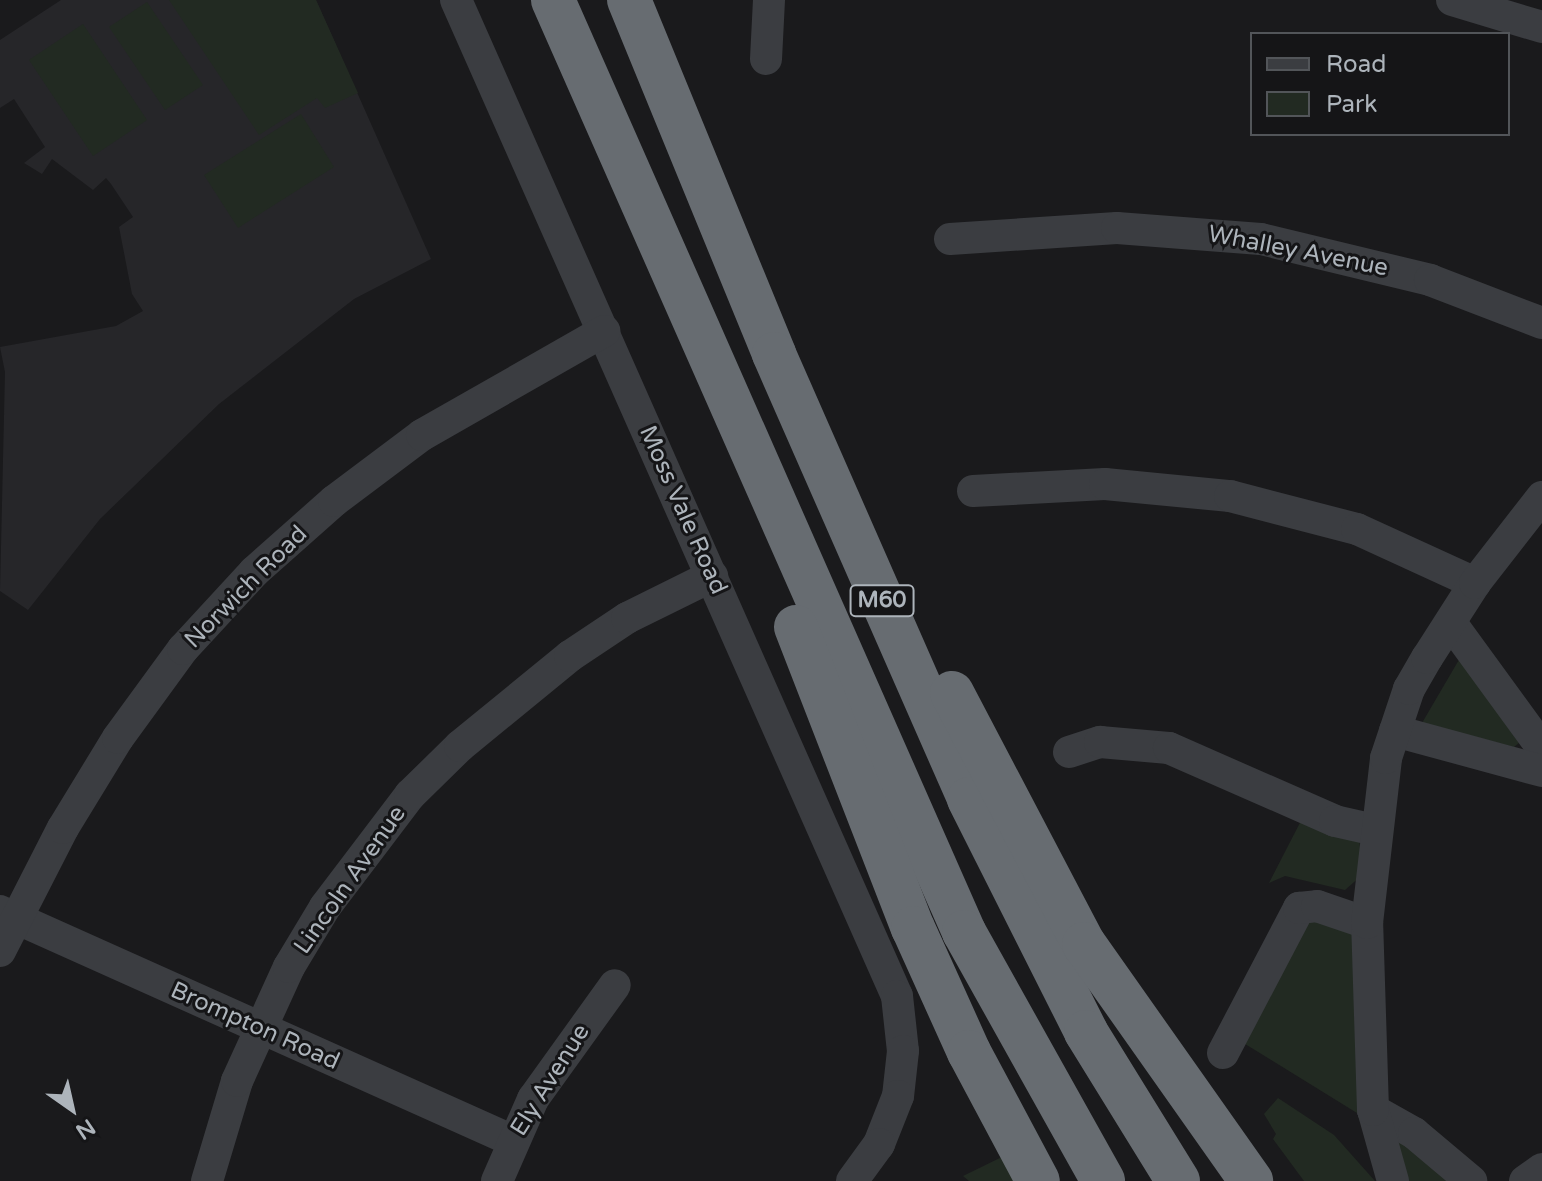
<!DOCTYPE html>
<style>
body{margin:0}
#map{position:relative;width:1542px;height:1181px;overflow:hidden;background:#1a1a1c;font-family:"Varela Round",sans-serif}
div>[style]{position:absolute}
[style*='--x']{left:calc(var(--x)*1px);top:calc(var(--y)*1px);width:calc(var(--w)*1px);rotate:calc(var(--a)*1deg)}
.built>*{inset:0;background:#262629}
.green>*{inset:0;background:#222a22}
.minor>*{height:32px;margin:-16px;padding:0 16px;transform-origin:16px;border-radius:16px;background:#3b3d41}
.motorway>*{height:44px;margin:-22px;padding:0 22px;transform-origin:22px;border-radius:22px;background:#676c71}
span{translate:-50% -50%;white-space:nowrap;text-align:center;line-height:1.15;-webkit-text-stroke:6px #151517;paint-order:stroke}
.shield-label span{padding:2px 6px;background:#151517;border:2px solid;border-radius:6px;-webkit-text-stroke-width:0}
.shield-label{font-size:22px;color:#adb4bb;font-weight:700}
.street-label{font-size:24px;color:#adb4bb}
.legend{position:absolute;left:1250px;top:32px;width:260px;height:104px;box-sizing:border-box;background:#151517;border:2px solid #525559;margin:0;padding:10px 14px;list-style:none;font-size:24px;color:#adb4bb}
.legend li{display:flex;align-items:center;gap:16px;height:40px}
.legend b{width:40px;border:2px solid #525559}
.north{position:absolute;left:32px;top:1069px;width:80px;height:80px;-webkit-text-stroke:6px #151517;paint-order:stroke;rotate:146deg;font-size:22px;font-weight:700;line-height:32px;text-align:center;color:#adb4bb}
.north::after{content:'';display:block;margin:auto;width:28px;height:36px;background:#adb4bb;clip-path:polygon(50% 0,100% 100%,50% 72%,0 100%)}
</style>
<div id="map">
<div class="built">
<div style="clip-path:polygon(61px 0,316px 0,431px 259px,354px 299px,219px 404px,100px 519px,28px 610px,0 591px,5px 372px,0 347px,116px 326px,143px 311px,132px 294px,119px 227px,133px 217px,111px 184px,106px 178px,93px 190px,52px 159px,42px 174px,24px 163px,45px 147px,14px 99px,0 108px,0 40px)"></div>
</div>
<div class="green">
<div style="clip-path:polygon(169px 0,316px 0,358px 93px,325px 108px,317px 98px,259px 135px)"></div>
<div style="clip-path:polygon(147px 2px,203px 85px,165px 110px,109px 27px)"></div>
<div style="clip-path:polygon(83px 24px,147px 120px,93px 156px,29px 60px)"></div>
<div style="clip-path:polygon(301px 114px,334px 167px,238px 228px,204px 175px)"></div>
<div style="clip-path:polygon(1460px 658px,1519px 743px,1514px 747px,1422px 723px)"></div>
<div style="clip-path:polygon(1305px 813px,1359px 835px,1362px 875px,1345px 890px,1285px 876px,1269px 883px)"></div>
<div style="clip-path:polygon(1290px 920px,1365px 923px,1357px 1113px,1237px 1039px)"></div>
<div style="clip-path:polygon(1278px 1098px,1334px 1135px,1375px 1181px,1304px 1181px,1273px 1139px,1276px 1134px,1264px 1114px)"></div>
<div style="clip-path:polygon(1404px 1138px,1460px 1181px,1407px 1181px,1396px 1144px)"></div>
<div style="clip-path:polygon(1006px 1155px,1020px 1181px,969px 1181px,963px 1176px)"></div>
</div>
<div class="minor">
<div style="--x:456;--y:0;--w:1089;--a:66.12"></div>
<div style="--x:897;--y:996;--w:55;--a:83.8"></div>
<div style="--x:903;--y:1051;--w:45;--a:96.3"></div>
<div style="--x:898;--y:1096;--w:52;--a:111.6"></div>
<div style="--x:879;--y:1144;--w:46;--a:126.1"></div>
<div style="--x:1452;--y:0;--w:94;--a:16.7"></div>
<div style="--x:766;--y:59;--w:59;--a:-87.1"></div>
<div style="--x:950;--y:239;--w:167;--a:-3.8"></div>
<div style="--x:1117;--y:228;--w:144;--a:4.4"></div>
<div style="--x:1261;--y:239;--w:174;--a:13.6"></div>
<div style="--x:1430;--y:280;--w:120;--a:21"></div>
<div style="--x:973;--y:491;--w:132;--a:-3"></div>
<div style="--x:1105;--y:484;--w:126;--a:5.5"></div>
<div style="--x:1230;--y:496;--w:131;--a:14.6"></div>
<div style="--x:1357;--y:529;--w:130;--a:24.6"></div>
<div style="--x:1451;--y:623;--w:155;--a:53.9"></div>
<div style="--x:1395;--y:731;--w:152;--a:15.2"></div>
<div style="--x:1069;--y:752;--w:33;--a:-18"></div>
<div style="--x:1100;--y:742;--w:69;--a:5"></div>
<div style="--x:1169;--y:748;--w:181;--a:23.7"></div>
<div style="--x:1335;--y:821;--w:41;--a:12.7"></div>
<div style="--x:0;--y:911;--w:560;--a:24.14"></div>
<div style="--x:0;--y:951;--w:138;--a:-62.9"></div>
<div style="--x:63;--y:828;--w:105;--a:-58.6"></div>
<div style="--x:118;--y:738;--w:110;--a:-53.9"></div>
<div style="--x:183;--y:649;--w:105;--a:-47.3"></div>
<div style="--x:254;--y:572;--w:107;--a:-41.6"></div>
<div style="--x:334;--y:501;--w:110;--a:-36.9"></div>
<div style="--x:422;--y:435;--w:210;--a:-29.7"></div>
<div style="--x:1223;--y:1053;--w:164;--a:-62.3"></div>
<div style="--x:1299;--y:908;--w:18;--a:-6"></div>
<div style="--x:1317;--y:906;--w:53;--a:18.8"></div>
<div style="--x:1373;--y:1110;--w:47;--a:29.3"></div>
<div style="--x:1414;--y:1133;--w:75;--a:40.1"></div>
<div style="--x:207;--y:1181;--w:104;--a:-73.3"></div>
<div style="--x:237;--y:1081;--w:125;--a:-65.5"></div>
<div style="--x:289;--y:967;--w:70;--a:-59"></div>
<div style="--x:325;--y:907;--w:141;--a:-52.8"></div>
<div style="--x:410;--y:795;--w:70;--a:-44.4"></div>
<div style="--x:460;--y:746;--w:142;--a:-39.3"></div>
<div style="--x:570;--y:656;--w:69;--a:-33.7"></div>
<div style="--x:627;--y:618;--w:95;--a:-26.3"></div>
<div style="--x:497;--y:1181;--w:90;--a:-66.3"></div>
<div style="--x:533;--y:1099;--w:140;--a:-54.3"></div>
<div style="--x:1393;--y:1181;--w:74;--a:-105.7"></div>
<div style="--x:1373;--y:1110;--w:187;--a:-91.8"></div>
<div style="--x:1367;--y:923;--w:166;--a:-83.4"></div>
<div style="--x:1386;--y:758;--w:73;--a:-71.6"></div>
<div style="--x:1409;--y:689;--w:36;--a:-60"></div>
<div style="--x:1427;--y:658;--w:89;--a:-57.4"></div>
<div style="--x:1475;--y:583;--w:109;--a:-52.1"></div>
<div style="--x:1525;--y:1181;--w:21;--a:-35"></div>
</div>
<div class="motorway">
<div style="--x:553;--y:0;--w:1019;--a:66.2"></div>
<div style="--x:964;--y:932;--w:285;--a:60.8"></div>
<div style="--x:629;--y:0;--w:383;--a:67.7"></div>
<div style="--x:774;--y:354;--w:486;--a:66.3"></div>
<div style="--x:969;--y:799;--w:261;--a:63.3"></div>
<div style="--x:1086;--y:1032;--w:175;--a:58.3"></div>
<div style="--x:796;--y:627;--w:323;--a:68.8"></div>
<div style="--x:913;--y:928;--w:136;--a:65.7"></div>
<div style="--x:969;--y:1052;--w:146;--a:61.9"></div>
<div style="--x:952;--y:693;--w:284;--a:62.3"></div>
<div style="--x:1084;--y:944;--w:290;--a:54.8"></div>
</div>
<div class="shield-label">
<span style="left:882px;top:601px">M60</span>
</div>
<div class="street-label">
<span style="left:1298px;top:251px;rotate:11deg">Whalley Avenue</span>
<span style="left:683px;top:510px;rotate:66deg">Moss Vale Road</span>
<span style="left:246px;top:587px;rotate:-45deg">Norwich Road</span>
<span style="left:350px;top:880px;rotate:-55deg">Lincoln Avenue</span>
<span style="left:255px;top:1026px;rotate:24deg">Brompton Road</span>
<span style="left:550px;top:1080px;rotate:-58deg">Ely Avenue</span>
</div>
<ul class="legend">
<li><b style="height:10px;background:#3b3d41"></b>Road</li>
<li><b style="height:22px;background:#222a22"></b>Park</li>
</ul>
<div class="north">N</div>
</div>
